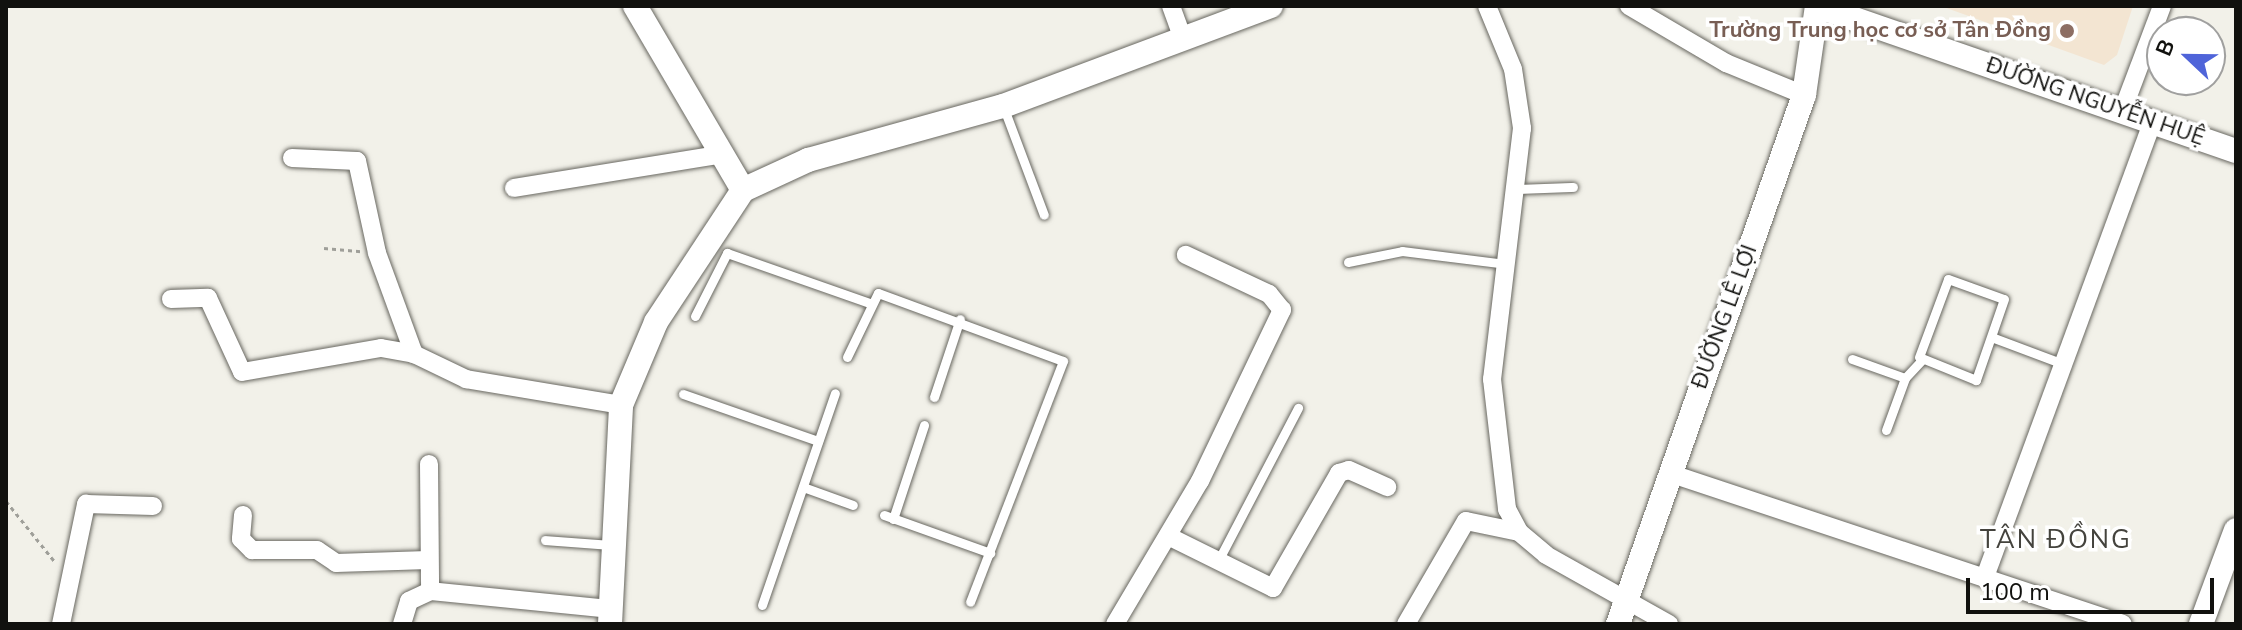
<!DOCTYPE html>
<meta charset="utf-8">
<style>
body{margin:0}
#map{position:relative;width:2242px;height:630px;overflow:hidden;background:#f2f1e9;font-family:"Nunito Sans",sans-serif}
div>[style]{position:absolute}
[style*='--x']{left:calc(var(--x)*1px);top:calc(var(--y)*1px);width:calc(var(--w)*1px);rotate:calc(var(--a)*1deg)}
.education>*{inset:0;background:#f3e5d2}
.path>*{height:3px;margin-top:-1.5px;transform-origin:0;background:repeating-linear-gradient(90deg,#9f9f99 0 4px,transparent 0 8px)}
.roads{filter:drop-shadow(0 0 2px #686760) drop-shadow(0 0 2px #686760)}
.service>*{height:9px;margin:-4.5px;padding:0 4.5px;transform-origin:4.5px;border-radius:4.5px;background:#fff}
.minor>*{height:18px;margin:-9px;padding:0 9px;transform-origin:9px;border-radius:9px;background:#fff}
.tertiary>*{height:24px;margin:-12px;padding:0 12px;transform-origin:12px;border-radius:12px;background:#fff}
.dots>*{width:22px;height:22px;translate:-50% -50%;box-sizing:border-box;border:4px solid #fff;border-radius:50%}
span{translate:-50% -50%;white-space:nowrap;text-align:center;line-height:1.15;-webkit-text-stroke:7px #fff;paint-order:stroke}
.education-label{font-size:22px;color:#785e54;font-weight:700}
.right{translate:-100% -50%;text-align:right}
.street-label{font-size:22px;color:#11110e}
.quarter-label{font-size:26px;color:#44433d;letter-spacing:2px}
.frame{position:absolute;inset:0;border:8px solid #11110e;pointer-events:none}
.north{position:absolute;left:2146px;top:16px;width:80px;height:80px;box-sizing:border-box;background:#fff;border:2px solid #a0a09f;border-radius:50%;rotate:292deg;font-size:22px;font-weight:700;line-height:32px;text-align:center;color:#11110e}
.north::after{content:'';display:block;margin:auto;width:28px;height:36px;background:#4f64d9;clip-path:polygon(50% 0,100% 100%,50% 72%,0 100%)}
.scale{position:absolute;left:1966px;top:578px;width:248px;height:36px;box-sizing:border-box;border:4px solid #11110e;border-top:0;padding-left:10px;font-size:24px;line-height:28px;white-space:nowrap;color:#11110e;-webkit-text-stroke:6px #fff;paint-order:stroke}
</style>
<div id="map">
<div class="education">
<div style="clip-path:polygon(1941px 6px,2133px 6px,2117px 55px,2104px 65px)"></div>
</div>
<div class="path">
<div style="--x:324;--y:248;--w:37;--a:5"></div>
<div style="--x:6;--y:501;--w:78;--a:51.2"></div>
</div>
<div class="roads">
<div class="service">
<div style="--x:1003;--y:106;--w:116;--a:69.4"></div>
<div style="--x:1515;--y:189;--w:58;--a:-2"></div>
<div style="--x:1348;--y:262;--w:55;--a:-11.5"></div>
<div style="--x:1402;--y:251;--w:106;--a:7.1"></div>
<div style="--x:1948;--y:279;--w:59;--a:19.7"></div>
<div style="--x:2004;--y:299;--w:86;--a:109.1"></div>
<div style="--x:1976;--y:380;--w:61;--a:-158"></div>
<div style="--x:1919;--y:357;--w:83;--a:-69.6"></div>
<div style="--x:695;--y:316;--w:71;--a:-63.1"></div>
<div style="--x:727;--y:253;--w:151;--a:19.3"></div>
<div style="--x:1994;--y:338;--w:74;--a:20.6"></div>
<div style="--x:847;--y:357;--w:71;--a:-64.2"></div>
<div style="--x:878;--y:293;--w:197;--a:20.2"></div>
<div style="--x:1063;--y:361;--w:258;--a:111.1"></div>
<div style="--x:1852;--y:359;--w:56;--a:19.7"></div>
<div style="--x:1905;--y:378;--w:25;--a:-47"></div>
<div style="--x:683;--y:394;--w:143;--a:19.2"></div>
<div style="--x:934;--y:397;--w:82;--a:-71.6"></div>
<div style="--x:1886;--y:430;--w:55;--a:-69.9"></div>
<div style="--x:803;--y:487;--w:53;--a:19.8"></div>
<div style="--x:884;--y:515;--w:113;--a:19.7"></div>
<div style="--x:893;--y:519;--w:99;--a:-71.7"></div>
<div style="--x:545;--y:540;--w:65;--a:4.4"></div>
<div style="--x:1218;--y:561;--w:173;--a:-62.4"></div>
<div style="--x:762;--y:605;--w:224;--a:-71"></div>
</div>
<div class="minor">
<div style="--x:1171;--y:6;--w:35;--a:70"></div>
<div style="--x:1487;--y:6;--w:68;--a:67.6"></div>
<div style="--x:1513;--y:69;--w:60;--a:81.3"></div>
<div style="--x:1522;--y:128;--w:253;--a:96.8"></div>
<div style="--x:1492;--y:379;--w:131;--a:83.4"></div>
<div style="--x:1507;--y:509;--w:26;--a:62"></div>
<div style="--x:1519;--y:532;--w:35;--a:40"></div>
<div style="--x:1546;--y:555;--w:141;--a:29.3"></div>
<div style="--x:1629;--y:6;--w:113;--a:30.4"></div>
<div style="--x:1726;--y:63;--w:84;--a:22.3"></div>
<div style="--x:2122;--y:112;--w:113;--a:-69.3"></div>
<div style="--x:292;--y:158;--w:65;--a:2.6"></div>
<div style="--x:357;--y:161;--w:94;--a:77.7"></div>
<div style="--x:377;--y:253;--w:108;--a:69.9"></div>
<div style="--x:514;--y:188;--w:206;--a:-9.2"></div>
<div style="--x:171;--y:299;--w:37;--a:-2"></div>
<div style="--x:208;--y:298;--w:81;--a:65.3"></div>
<div style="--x:242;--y:372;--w:141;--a:-9.8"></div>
<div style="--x:381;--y:348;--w:34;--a:10"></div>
<div style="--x:414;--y:354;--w:58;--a:25.7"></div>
<div style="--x:466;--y:379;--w:157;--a:9.5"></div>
<div style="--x:429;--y:464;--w:127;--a:89.5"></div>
<div style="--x:1669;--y:473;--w:478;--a:18.4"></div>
<div style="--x:243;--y:515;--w:24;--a:95"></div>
<div style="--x:241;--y:539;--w:16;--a:45"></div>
<div style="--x:252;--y:550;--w:65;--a:0"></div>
<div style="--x:317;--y:550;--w:23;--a:34"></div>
<div style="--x:336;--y:563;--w:92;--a:-1.9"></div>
<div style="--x:1170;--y:537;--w:115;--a:26.3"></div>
<div style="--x:1273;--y:588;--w:133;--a:-60.1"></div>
<div style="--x:1339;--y:473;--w:10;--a:-17"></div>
<div style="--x:1349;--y:470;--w:42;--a:24.1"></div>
<div style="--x:1985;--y:577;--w:485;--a:-69.8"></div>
<div style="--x:61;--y:624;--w:123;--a:-78.2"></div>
<div style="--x:86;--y:504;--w:67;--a:1.7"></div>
<div style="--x:402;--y:624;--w:24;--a:-73"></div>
<div style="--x:409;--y:601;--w:23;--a:-25"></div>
<div style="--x:430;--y:591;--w:181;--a:5.7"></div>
<div style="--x:1115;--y:624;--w:166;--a:-59.3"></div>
<div style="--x:1200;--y:481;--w:190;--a:-64.4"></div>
<div style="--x:1282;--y:310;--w:21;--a:-129"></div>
<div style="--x:1269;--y:294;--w:92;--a:-154.8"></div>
<div style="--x:1406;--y:624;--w:119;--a:-59.8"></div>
<div style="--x:1466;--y:521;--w:54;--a:11.7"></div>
</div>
<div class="tertiary">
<div style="--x:635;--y:6;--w:213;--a:59.6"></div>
<div style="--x:1817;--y:6;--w:443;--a:19.1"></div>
<div style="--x:610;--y:624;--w:219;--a:-87.1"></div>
<div style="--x:621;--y:405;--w:90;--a:-67.1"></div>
<div style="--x:656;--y:322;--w:158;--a:-56.6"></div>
<div style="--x:743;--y:190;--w:72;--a:-24.8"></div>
<div style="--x:808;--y:160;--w:202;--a:-15.5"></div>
<div style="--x:1003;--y:106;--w:286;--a:-20.5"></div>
<div style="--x:1618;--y:624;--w:561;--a:-70.63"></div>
<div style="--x:1804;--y:95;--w:90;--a:-81.7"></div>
<div style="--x:2201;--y:624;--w:100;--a:-69.6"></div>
</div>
</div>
<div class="dots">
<div style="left:2067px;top:31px;background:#8d6e63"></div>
</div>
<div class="education-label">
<span class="right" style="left:2051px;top:31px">Trường Trung học cơ sở Tân Đồng</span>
</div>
<div class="street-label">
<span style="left:2095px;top:102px;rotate:19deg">ĐƯỜNG NGUYỄN HUỆ</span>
<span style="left:1725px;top:317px;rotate:-70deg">ĐƯỜNG LÊ LỢI</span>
</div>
<div class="quarter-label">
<span style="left:2056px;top:540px">TÂN ĐỒNG</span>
</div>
<div class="frame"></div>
<div class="north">B</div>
<div class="scale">100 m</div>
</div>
